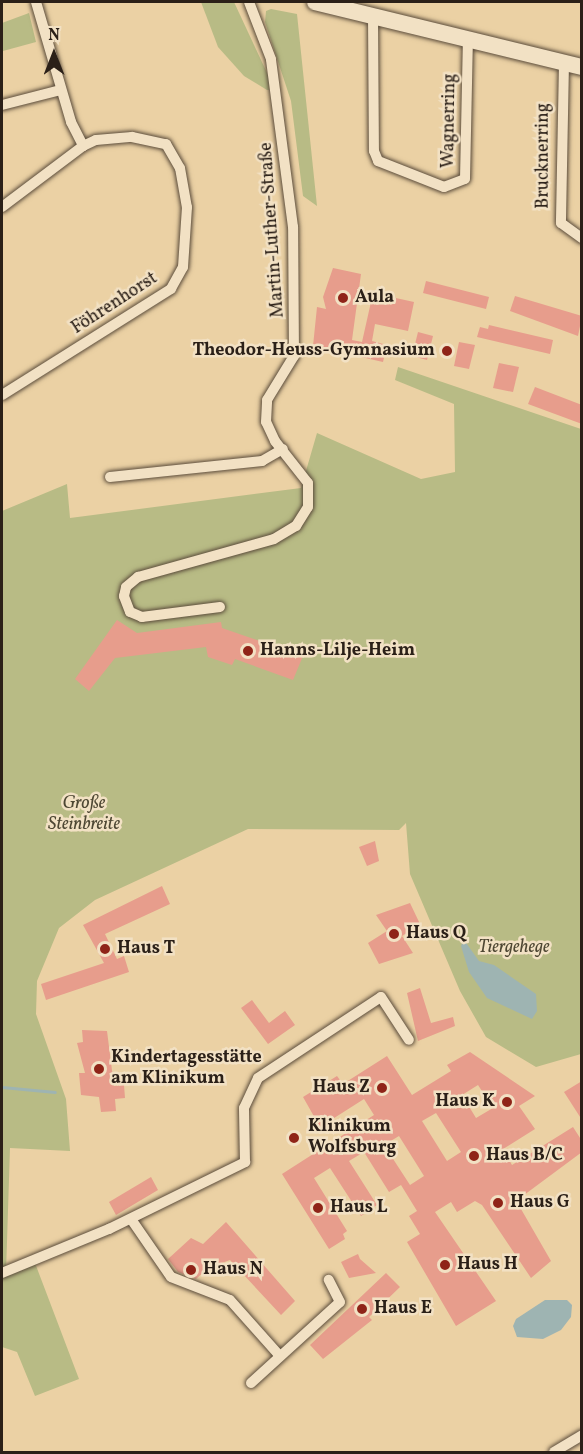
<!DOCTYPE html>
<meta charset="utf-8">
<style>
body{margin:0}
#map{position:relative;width:583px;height:1454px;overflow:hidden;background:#ebd1a4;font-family:Vollkorn,serif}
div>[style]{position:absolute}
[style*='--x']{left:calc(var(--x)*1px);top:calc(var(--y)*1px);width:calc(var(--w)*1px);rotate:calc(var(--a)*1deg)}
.green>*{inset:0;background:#b8bb85}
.water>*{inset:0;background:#9eb4b2}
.stream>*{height:3px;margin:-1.5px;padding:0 1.5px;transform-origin:1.5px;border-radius:1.5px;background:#9eb4b2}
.building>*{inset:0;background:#e79d8c}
.roads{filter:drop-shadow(0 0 2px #5b4c3b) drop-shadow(0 0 2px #5b4c3b)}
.street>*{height:10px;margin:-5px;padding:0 5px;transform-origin:5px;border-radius:5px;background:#f2e1c4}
.secondary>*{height:16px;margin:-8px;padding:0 8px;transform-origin:8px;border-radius:8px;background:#f2e1c4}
.dots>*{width:16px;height:16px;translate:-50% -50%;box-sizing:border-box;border:3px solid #f2e1c4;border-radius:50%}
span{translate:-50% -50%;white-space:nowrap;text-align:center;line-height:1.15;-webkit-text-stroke:5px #f2e1c4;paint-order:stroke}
.street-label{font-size:18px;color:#2b2018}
.poi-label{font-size:18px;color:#2b2018;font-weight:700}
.left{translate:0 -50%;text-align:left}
.right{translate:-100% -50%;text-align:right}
.park-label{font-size:18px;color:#4e4733;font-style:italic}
.frame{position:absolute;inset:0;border:3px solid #2b2018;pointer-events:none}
.north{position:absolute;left:24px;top:24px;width:60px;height:60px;-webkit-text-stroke:4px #f2e1c4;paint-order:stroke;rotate:0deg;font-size:16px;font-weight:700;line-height:24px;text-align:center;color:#2b2018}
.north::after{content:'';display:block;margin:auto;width:21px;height:27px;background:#2b2018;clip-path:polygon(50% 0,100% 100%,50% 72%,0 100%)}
</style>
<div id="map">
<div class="green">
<div style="clip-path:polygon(201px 2px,234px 2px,275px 90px,267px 90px,244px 76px,218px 47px)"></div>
<div style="clip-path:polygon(271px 9px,297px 14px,317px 206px,303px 196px,291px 101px,265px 22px,266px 11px)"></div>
<div style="clip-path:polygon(29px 13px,36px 42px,3px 51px,2px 23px)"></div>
<div style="clip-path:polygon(398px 367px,581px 429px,581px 1054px,536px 1067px,486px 1037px,460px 991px,410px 874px,406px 823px,399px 830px,248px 829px,95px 900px,59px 928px,37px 981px,36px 1014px,66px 1099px,70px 1151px,10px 1148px,6px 1273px,35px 1263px,79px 1379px,35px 1396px,17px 1352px,2px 1347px,2px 511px,67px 484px,70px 518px,301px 488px,317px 433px,421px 479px,455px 472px,454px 404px,395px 380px)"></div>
</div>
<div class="water">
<div style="clip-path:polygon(464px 940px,479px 961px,494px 965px,536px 994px,537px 1011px,532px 1019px,487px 998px,469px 972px,461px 946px)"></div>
<div style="clip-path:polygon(545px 1300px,567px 1300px,572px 1305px,571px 1317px,561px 1330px,543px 1339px,517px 1337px,513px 1326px,516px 1319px)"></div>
</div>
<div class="stream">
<div style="--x:2;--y:1087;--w:53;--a:5.4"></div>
</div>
<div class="building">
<div style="clip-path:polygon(333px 268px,361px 274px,352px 340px,362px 342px,373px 293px,414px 302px,408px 331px,375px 324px,372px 341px,387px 345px,383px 362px,313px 346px,317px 307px,326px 309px,323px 297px)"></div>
<div style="clip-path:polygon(426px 281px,489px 297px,486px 309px,423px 293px)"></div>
<div style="clip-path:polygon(515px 296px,582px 316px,578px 336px,510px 311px)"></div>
<div style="clip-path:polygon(489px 325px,553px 340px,550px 354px,477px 337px,480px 327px,488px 329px)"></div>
<div style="clip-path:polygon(418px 332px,433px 336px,427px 360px,412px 356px)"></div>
<div style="clip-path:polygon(459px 342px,475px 345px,469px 369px,454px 366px)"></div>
<div style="clip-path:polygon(499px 363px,519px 367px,513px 392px,493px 388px)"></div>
<div style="clip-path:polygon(535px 387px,582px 405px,582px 424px,528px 404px)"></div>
<div style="clip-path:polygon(117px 620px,137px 633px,221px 622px,222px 628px,303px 656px,293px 680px,235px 659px,232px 665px,208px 657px,206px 647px,115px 658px,89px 691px,75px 679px)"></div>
<div style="clip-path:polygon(375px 841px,379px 861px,367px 866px,359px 847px)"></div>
<div style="clip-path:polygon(162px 886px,170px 904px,105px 934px,117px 959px,124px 956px,129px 972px,46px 1000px,41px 984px,104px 963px,83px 925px)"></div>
<div style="clip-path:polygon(410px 903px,420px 924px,402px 936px,413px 953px,379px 964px,368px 943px,387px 931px,376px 915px)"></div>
<div style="clip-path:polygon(420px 988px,431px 1023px,453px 1017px,455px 1026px,418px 1041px,407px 993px)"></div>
<div style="clip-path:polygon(252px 1000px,269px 1023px,285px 1011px,295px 1025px,268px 1044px,241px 1008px)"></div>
<div style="clip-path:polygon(82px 1030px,107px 1031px,114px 1086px,124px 1085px,125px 1098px,115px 1099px,116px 1111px,101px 1112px,99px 1097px,81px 1095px,79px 1073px,85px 1073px,77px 1043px,83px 1042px)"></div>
<div style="clip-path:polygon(evenodd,470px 1052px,535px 1096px,519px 1106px,535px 1129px,503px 1149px,512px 1165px,573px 1127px,582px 1141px,582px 1152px,520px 1198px,521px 1209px,551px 1261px,531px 1278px,482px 1205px,475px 1201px,457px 1212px,451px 1202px,435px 1212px,496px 1301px,456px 1326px,407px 1242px,420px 1234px,409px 1216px,417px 1211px,401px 1185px,389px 1192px,364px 1152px,349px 1161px,377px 1205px,361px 1216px,330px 1168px,314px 1178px,347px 1231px,343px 1234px,345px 1239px,329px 1249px,282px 1174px,374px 1115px,364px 1099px,320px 1127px,303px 1097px,337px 1076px,343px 1084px,387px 1056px,412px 1095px,451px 1071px,447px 1065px,470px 1052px,478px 1085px,493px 1108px,476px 1118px,462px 1095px,478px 1085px,470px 1052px,436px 1113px,461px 1152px,447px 1161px,422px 1121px,436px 1113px,470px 1052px,399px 1136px,424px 1176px,410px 1185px,384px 1145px,399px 1136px)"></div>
<div style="clip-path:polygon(582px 1081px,582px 1120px,564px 1092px)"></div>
<div style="clip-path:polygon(151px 1177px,158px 1190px,116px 1215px,109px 1202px)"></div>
<div style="clip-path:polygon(226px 1222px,295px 1301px,281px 1315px,230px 1260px,208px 1268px,196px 1279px,178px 1272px,168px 1259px,191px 1238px,203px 1244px)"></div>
<div style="clip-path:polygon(358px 1254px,360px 1259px,376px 1273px,349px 1278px,341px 1262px)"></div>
<div style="clip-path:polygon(386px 1273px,400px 1287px,369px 1317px,372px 1320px,323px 1359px,310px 1345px)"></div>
</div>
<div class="roads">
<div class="street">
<div style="--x:36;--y:2;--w:125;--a:73.7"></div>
<div style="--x:71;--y:122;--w:27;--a:63"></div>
<div style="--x:373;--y:16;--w:135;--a:89.6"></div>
<div style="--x:374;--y:151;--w:11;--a:68"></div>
<div style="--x:378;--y:161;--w:71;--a:21.5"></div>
<div style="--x:444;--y:187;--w:22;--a:-21"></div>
<div style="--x:465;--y:179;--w:140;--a:-88.8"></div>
<div style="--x:564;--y:63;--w:160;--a:91.1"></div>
<div style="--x:561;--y:223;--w:26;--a:36"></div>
<div style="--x:2;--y:105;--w:61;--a:-14.3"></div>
<div style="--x:2;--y:207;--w:101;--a:-37"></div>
<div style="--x:83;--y:146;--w:14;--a:-25"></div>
<div style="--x:96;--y:140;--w:36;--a:-5"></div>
<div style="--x:132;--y:137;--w:35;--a:12"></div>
<div style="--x:166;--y:144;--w:28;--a:60"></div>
<div style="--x:180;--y:168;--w:40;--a:80"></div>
<div style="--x:187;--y:207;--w:60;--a:93.8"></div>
<div style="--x:183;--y:267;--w:25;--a:119"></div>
<div style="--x:171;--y:289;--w:199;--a:147.9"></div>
<div style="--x:110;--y:477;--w:153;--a:-6"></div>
<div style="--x:262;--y:461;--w:24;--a:-30"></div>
<div style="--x:220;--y:607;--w:79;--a:172.7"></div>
<div style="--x:142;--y:617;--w:13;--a:-157"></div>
<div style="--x:130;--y:612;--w:17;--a:-111"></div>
<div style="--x:124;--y:596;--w:9;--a:-77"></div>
<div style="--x:126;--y:587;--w:16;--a:-40"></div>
<div style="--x:138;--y:577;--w:141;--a:-15.6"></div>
<div style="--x:274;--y:539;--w:26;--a:-31"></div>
<div style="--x:296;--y:526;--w:22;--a:-58"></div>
<div style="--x:308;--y:507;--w:24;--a:-90"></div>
<div style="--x:308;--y:483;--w:53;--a:-128.2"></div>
<div style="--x:275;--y:441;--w:21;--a:-115"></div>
<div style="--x:266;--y:422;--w:22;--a:-87"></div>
<div style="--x:267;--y:400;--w:52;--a:-58.5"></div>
<div style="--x:294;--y:356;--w:129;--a:-90.4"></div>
<div style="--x:293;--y:227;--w:169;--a:-97.5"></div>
<div style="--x:271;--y:59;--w:61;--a:-111.1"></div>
<div style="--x:131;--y:1219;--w:70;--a:55.4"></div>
<div style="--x:171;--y:1277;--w:63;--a:21.3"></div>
<div style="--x:230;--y:1300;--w:74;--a:48.3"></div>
<div style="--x:2;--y:1273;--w:116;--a:-22.4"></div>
<div style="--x:109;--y:1229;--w:152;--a:-26.2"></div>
<div style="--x:245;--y:1162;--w:54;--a:-91.1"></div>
<div style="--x:244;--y:1108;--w:33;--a:-65"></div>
<div style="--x:258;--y:1078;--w:147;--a:-33.4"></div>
<div style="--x:381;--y:997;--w:51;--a:56.9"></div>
<div style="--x:251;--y:1383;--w:120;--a:-42.3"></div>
<div style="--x:340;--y:1302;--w:25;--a:-117"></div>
<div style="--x:554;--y:1452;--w:33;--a:-31"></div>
</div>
<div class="secondary">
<div style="--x:315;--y:2;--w:275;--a:13.7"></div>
</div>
</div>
<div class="dots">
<div style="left:343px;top:298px;background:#8f2418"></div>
<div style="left:447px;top:351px;background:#8f2418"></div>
<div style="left:248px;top:651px;background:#8f2418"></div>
<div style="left:394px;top:934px;background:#8f2418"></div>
<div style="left:105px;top:949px;background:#8f2418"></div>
<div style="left:99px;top:1069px;background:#8f2418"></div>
<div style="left:382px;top:1088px;background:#8f2418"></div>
<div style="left:507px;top:1102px;background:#8f2418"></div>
<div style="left:294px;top:1138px;background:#8f2418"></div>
<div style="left:474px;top:1156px;background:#8f2418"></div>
<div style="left:498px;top:1203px;background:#8f2418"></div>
<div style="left:318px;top:1208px;background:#8f2418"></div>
<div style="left:445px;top:1265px;background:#8f2418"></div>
<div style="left:191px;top:1270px;background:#8f2418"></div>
<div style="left:362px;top:1309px;background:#8f2418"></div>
</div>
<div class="street-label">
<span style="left:450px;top:121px;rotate:-89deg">Wagnerring</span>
<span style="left:544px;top:156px;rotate:-90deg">Brucknerring</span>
<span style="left:273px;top:230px;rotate:-94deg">Martin-Luther-Straße</span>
<span style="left:115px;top:304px;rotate:-33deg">Föhrenhorst</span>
</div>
<div class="poi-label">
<span class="left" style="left:355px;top:298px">Aula</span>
<span class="right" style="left:435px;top:351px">Theodor-Heuss-Gymnasium</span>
<span class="left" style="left:260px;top:651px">Hanns-Lilje-Heim</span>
<span class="left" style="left:406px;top:934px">Haus Q</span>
<span class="left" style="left:117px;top:949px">Haus T</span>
<span class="left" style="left:111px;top:1069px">Kindertagesstätte<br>am Klinikum</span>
<span class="right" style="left:370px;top:1088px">Haus Z</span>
<span class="right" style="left:495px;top:1102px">Haus K</span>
<span class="left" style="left:308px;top:1138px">Klinikum<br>Wolfsburg</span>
<span class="left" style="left:486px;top:1156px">Haus B/C</span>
<span class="left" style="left:510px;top:1203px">Haus G</span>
<span class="left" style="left:330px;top:1208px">Haus L</span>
<span class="left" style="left:457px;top:1265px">Haus H</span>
<span class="left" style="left:203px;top:1270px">Haus N</span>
<span class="left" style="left:374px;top:1309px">Haus E</span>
</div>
<div class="park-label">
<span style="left:84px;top:815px">Große<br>Steinbreite</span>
<span style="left:514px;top:948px">Tiergehege</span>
</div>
<div class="frame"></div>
<div class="north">N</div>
</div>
